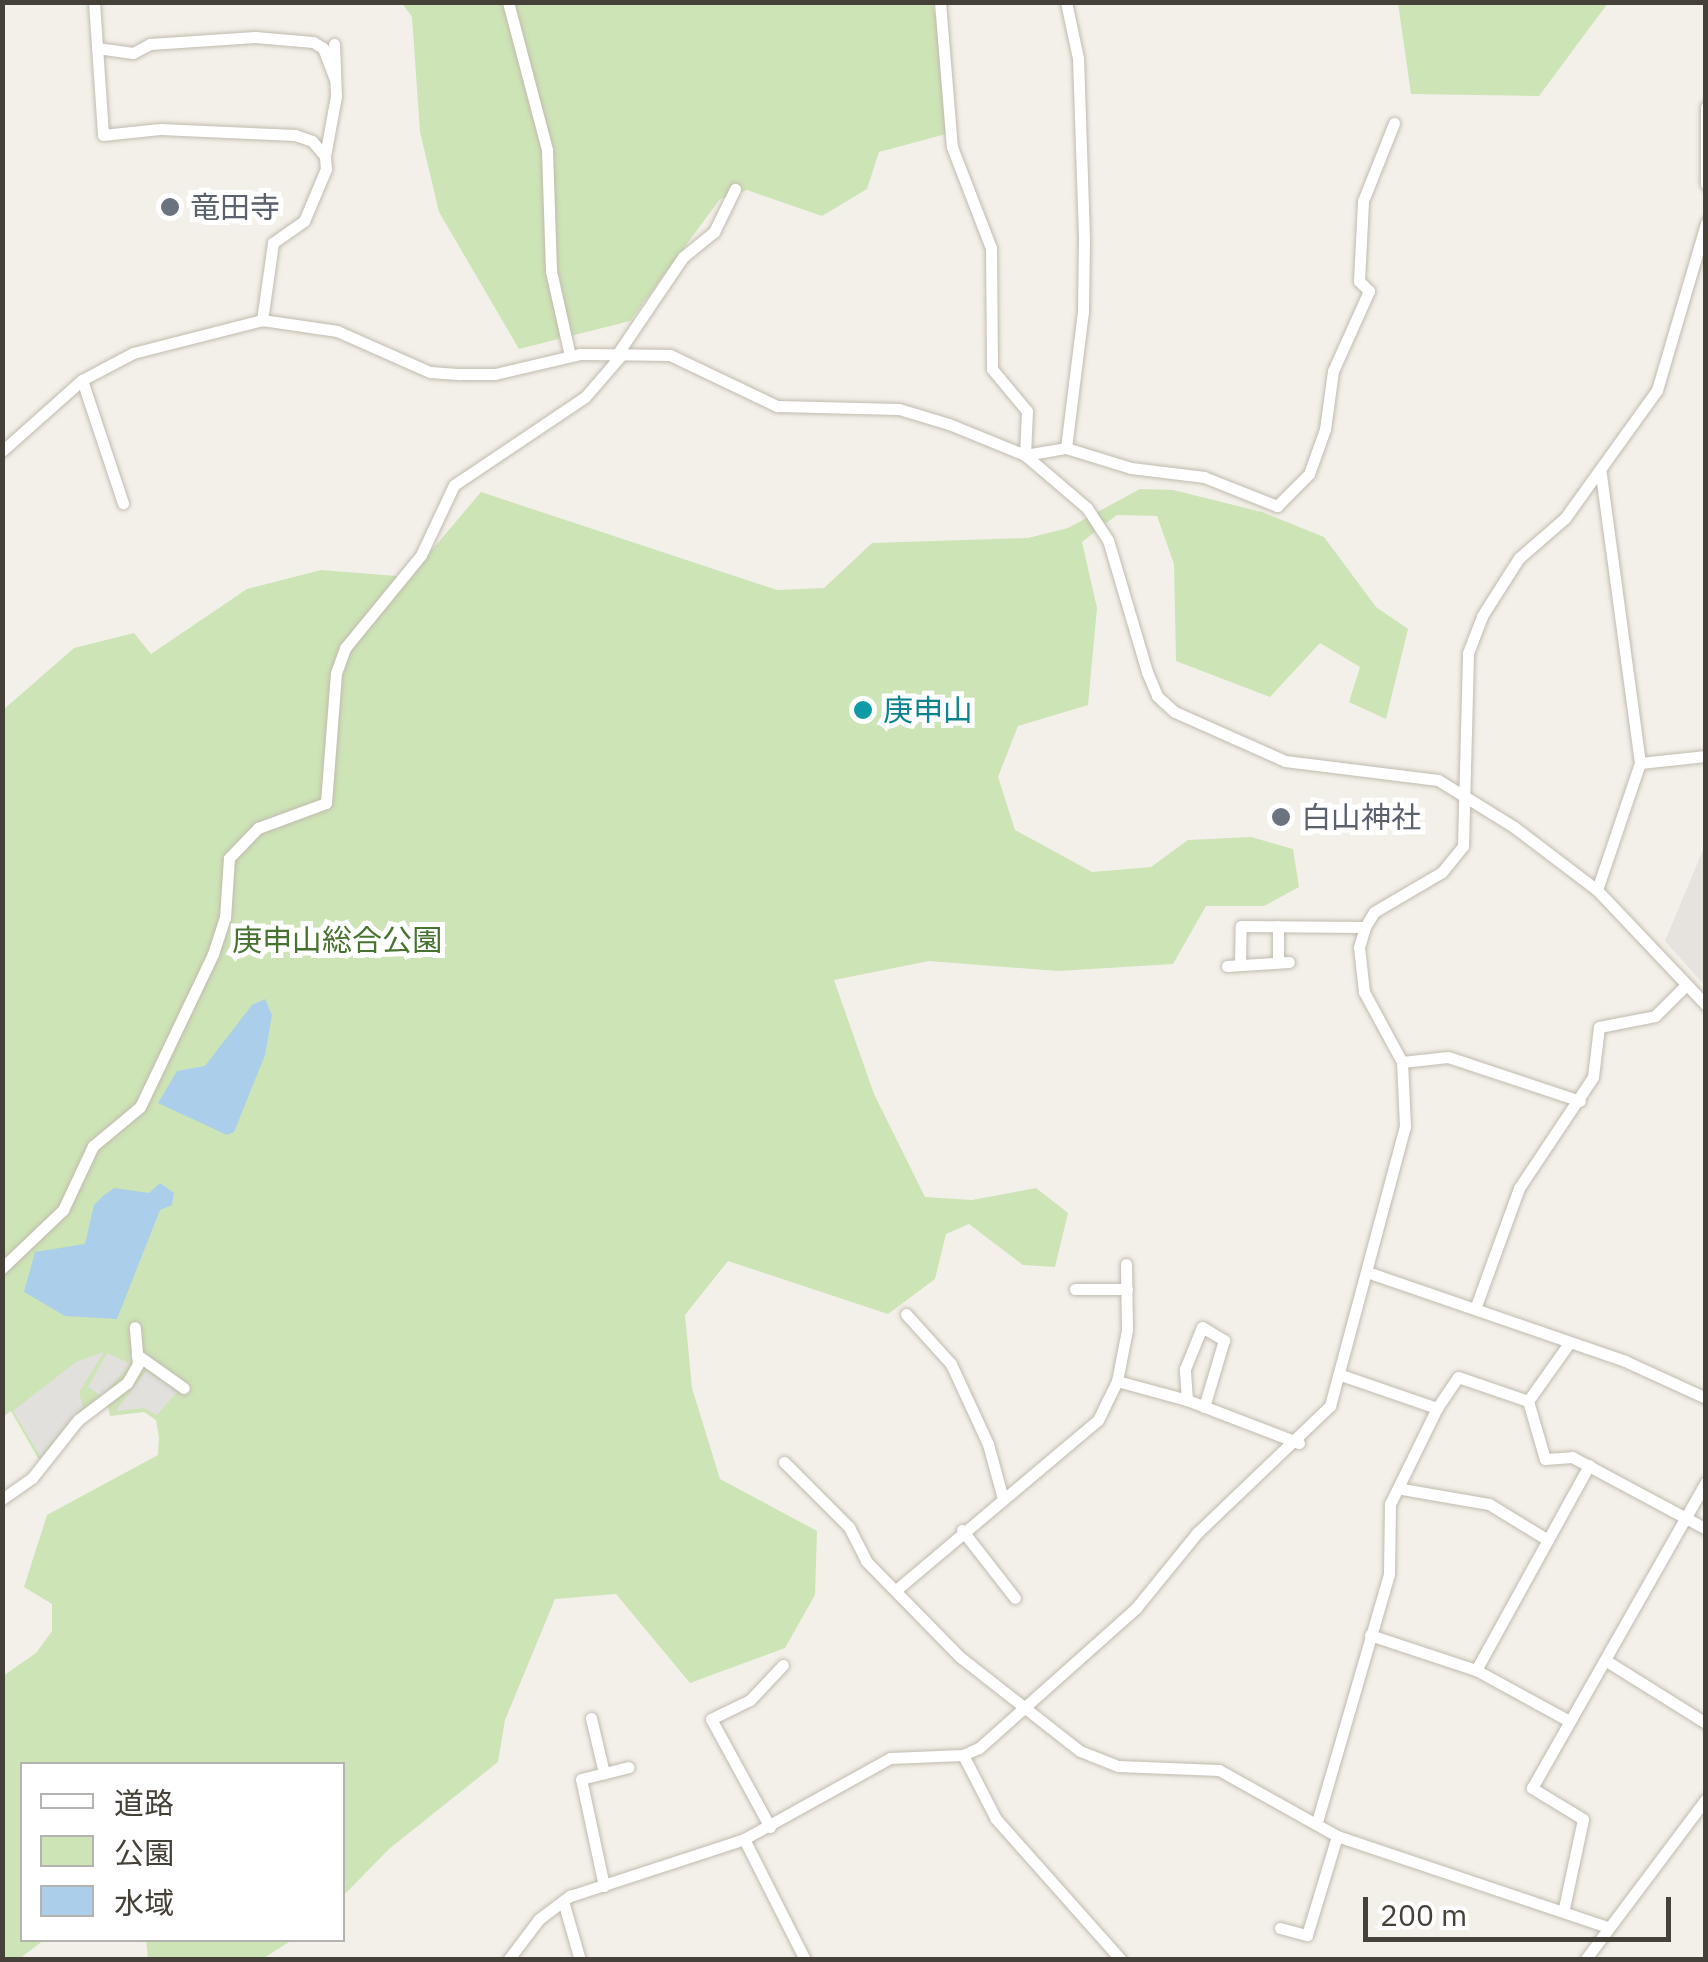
<!DOCTYPE html>
<meta charset="utf-8">
<style>
body{margin:0}
#map{position:relative;width:1708px;height:1962px;overflow:hidden;background:#f3f0e9;font-family:"IBM Plex Sans","Noto Sans JP",sans-serif}
div>[style]{position:absolute}
[style*='--x']{left:calc(var(--x)*1px);top:calc(var(--y)*1px);width:calc(var(--w)*1px);rotate:calc(var(--a)*1deg)}
.industrial>*{inset:0;background:#e6e2de}
.green>*{inset:0;background:#cde4b6}
.parking>*{inset:0;background:#e2e0dd}
.water>*{inset:0;background:#abceea}
.roads{filter:drop-shadow(0 0 2px #c1bbaf) drop-shadow(0 0 2px #c1bbaf)}
.minor>*{height:11px;margin:-5.5px;padding:0 5.5px;transform-origin:5.5px;border-radius:5.5px;background:#fff}
.dots>*{width:28px;height:28px;translate:-50% -50%;box-sizing:border-box;border:5px solid #fff;border-radius:50%}
span{translate:-50% -50%;white-space:nowrap;text-align:center;line-height:1.15;-webkit-text-stroke:10px #fff;paint-order:stroke}
.worship-label{font-size:30px;color:#5b616d}
.left{translate:0 -50%;text-align:left}
.culture-label{font-size:30px;color:#0d838f}
.park-label{font-size:30px;color:#477330}
.frame{position:absolute;inset:0;border:5px solid #464138;pointer-events:none}
.legend{position:absolute;left:20px;top:1762px;width:325px;height:180px;box-sizing:border-box;background:#fff;border:2px solid #b5b3af;margin:0;padding:12px 18px;list-style:none;font-size:30px;color:#464138}
.legend li{display:flex;align-items:center;gap:20px;height:50px}
.legend b{width:50px;border:2px solid #b5b3af}
.scale{position:absolute;left:1363px;top:1897px;width:308px;height:45px;box-sizing:border-box;border:5px solid #464138;border-top:0;padding-left:12px;font-size:30px;line-height:35px;white-space:nowrap;color:#464138;-webkit-text-stroke:8px #fff;paint-order:stroke}
</style>
<div id="map">
<div class="industrial">
<div style="clip-path:polygon(1703px 850px,1706px 851px,1705px 986px,1665px 941px)"></div>
</div>
<div class="green">
<div style="clip-path:polygon(402px 3px,932px 3px,941px 33px,946px 134px,879px 152px,867px 189px,822px 216px,747px 190px,720px 199px,630px 321px,519px 349px,439px 212px,420px 132px,412px 17px)"></div>
<div style="clip-path:polygon(1398px 3px,1398px 2px,1608px 3px,1539px 96px,1411px 94px)"></div>
<div style="clip-path:polygon(1140px 489px,1173px 490px,1262px 512px,1324px 537px,1376px 607px,1408px 629px,1386px 719px,1349px 702px,1360px 667px,1320px 643px,1270px 697px,1176px 661px,1174px 564px,1157px 516px,1117px 515px,1082px 542px,1097px 608px,1088px 705px,1018px 726px,998px 777px,1015px 830px,1092px 872px,1151px 867px,1188px 840px,1251px 837px,1293px 849px,1299px 887px,1264px 906px,1206px 906px,1173px 964px,1058px 971px,929px 961px,834px 980px,874px 1094px,925px 1197px,972px 1200px,1036px 1188px,1068px 1213px,1055px 1267px,1023px 1265px,969px 1224px,946px 1234px,935px 1279px,888px 1314px,728px 1261px,685px 1315px,692px 1388px,720px 1479px,817px 1531px,815px 1595px,785px 1648px,690px 1683px,616px 1594px,555px 1599px,505px 1720px,498px 1762px,389px 1849px,343px 1896px,342px 1764px,22px 1764px,22px 1940px,44px 1940px,19px 1959px,3px 1959px,3px 1676px,36px 1653px,52px 1631px,52px 1604px,24px 1587px,47px 1515px,158px 1455px,159px 1438px,156px 1420px,144px 1412px,110px 1416px,108px 1407px,77px 1415px,39px 1460px,11px 1411px,3px 1417px,3px 710px,74px 648px,134px 633px,151px 654px,247px 589px,321px 570px,409px 577px,481px 492px,777px 590px,824px 588px,872px 543px,1028px 538px,1068px 528px)"></div>
<div style="clip-path:polygon(146px 1940px,292px 1940px,261px 1960px,148px 1959px)"></div>
</div>
<div class="parking">
<div style="clip-path:polygon(104px 1352px,79px 1392px,83px 1407px,40px 1456px,13px 1411px,76px 1362px)"></div>
<div style="clip-path:polygon(107px 1353px,131px 1364px,101px 1396px,88px 1387px)"></div>
<div style="clip-path:polygon(146px 1371px,178px 1391px,157px 1415px,144px 1408px,116px 1411px)"></div>
</div>
<div class="water">
<div style="clip-path:polygon(265px 999px,272px 1015px,265px 1055px,234px 1132px,227px 1135px,158px 1103px,177px 1071px,205px 1066px,252px 1005px)"></div>
<div style="clip-path:polygon(160px 1183px,174px 1193px,172px 1205px,160px 1210px,117px 1319px,65px 1316px,24px 1292px,35px 1252px,85px 1244px,94px 1205px,103px 1196px,114px 1188px,149px 1193px)"></div>
</div>
<div class="roads">
<div class="minor">
<div style="--x:94;--y:2;--w:133;--a:86.1"></div>
<div style="--x:103;--y:135;--w:57;--a:-6"></div>
<div style="--x:160;--y:129;--w:135;--a:2.5"></div>
<div style="--x:295;--y:135;--w:18;--a:19"></div>
<div style="--x:312;--y:141;--w:20;--a:49"></div>
<div style="--x:325;--y:156;--w:13;--a:86"></div>
<div style="--x:326;--y:169;--w:56;--a:112.9"></div>
<div style="--x:304;--y:221;--w:38;--a:145"></div>
<div style="--x:273;--y:243;--w:78;--a:98.1"></div>
<div style="--x:508;--y:2;--w:153;--a:75.2"></div>
<div style="--x:547;--y:150;--w:121;--a:88.1"></div>
<div style="--x:551;--y:271;--w:87;--a:77.4"></div>
<div style="--x:940;--y:2;--w:145;--a:85.3"></div>
<div style="--x:952;--y:147;--w:108;--a:68.9"></div>
<div style="--x:991;--y:248;--w:121;--a:89.5"></div>
<div style="--x:992;--y:369;--w:55;--a:50.2"></div>
<div style="--x:1027;--y:411;--w:44;--a:92.6"></div>
<div style="--x:1025;--y:455;--w:42;--a:-9.7"></div>
<div style="--x:1066;--y:448;--w:68;--a:17.1"></div>
<div style="--x:1131;--y:468;--w:74;--a:7"></div>
<div style="--x:1204;--y:477;--w:79;--a:21.7"></div>
<div style="--x:1277;--y:506;--w:45;--a:-45"></div>
<div style="--x:1309;--y:474;--w:48;--a:-70.4"></div>
<div style="--x:1325;--y:429;--w:59;--a:-82.1"></div>
<div style="--x:1333;--y:371;--w:88;--a:-65.8"></div>
<div style="--x:1369;--y:291;--w:14;--a:-135"></div>
<div style="--x:1359;--y:281;--w:80;--a:-87.1"></div>
<div style="--x:1363;--y:201;--w:84;--a:-68.3"></div>
<div style="--x:97;--y:48;--w:36;--a:8"></div>
<div style="--x:133;--y:53;--w:19;--a:-28"></div>
<div style="--x:150;--y:44;--w:105;--a:-3.8"></div>
<div style="--x:255;--y:37;--w:58;--a:4.9"></div>
<div style="--x:313;--y:42;--w:12;--a:31"></div>
<div style="--x:323;--y:48;--w:34;--a:69"></div>
<div style="--x:1706;--y:107;--w:77;--a:90"></div>
<div style="--x:325;--y:156;--w:61;--a:-79.6"></div>
<div style="--x:336;--y:96;--w:52;--a:-92.2"></div>
<div style="--x:618;--y:353;--w:116;--a:-55.9"></div>
<div style="--x:683;--y:257;--w:40;--a:-39"></div>
<div style="--x:714;--y:232;--w:48;--a:-64"></div>
<div style="--x:82;--y:380;--w:130;--a:71.6"></div>
<div style="--x:1066;--y:448;--w:138;--a:-82.9"></div>
<div style="--x:1083;--y:311;--w:73;--a:-89.2"></div>
<div style="--x:1084;--y:238;--w:180;--a:-91.9"></div>
<div style="--x:1078;--y:58;--w:57;--a:-102.1"></div>
<div style="--x:2;--y:451;--w:107;--a:-41.6"></div>
<div style="--x:82;--y:380;--w:58;--a:-27.9"></div>
<div style="--x:133;--y:353;--w:133;--a:-14.3"></div>
<div style="--x:262;--y:320;--w:76;--a:8.3"></div>
<div style="--x:337;--y:331;--w:102;--a:23.8"></div>
<div style="--x:430;--y:372;--w:31;--a:4"></div>
<div style="--x:461;--y:374;--w:34;--a:0"></div>
<div style="--x:495;--y:374;--w:87;--a:-13.2"></div>
<div style="--x:580;--y:354;--w:90;--a:0.6"></div>
<div style="--x:670;--y:355;--w:119;--a:25.5"></div>
<div style="--x:777;--y:406;--w:122;--a:1.4"></div>
<div style="--x:899;--y:409;--w:52;--a:16.7"></div>
<div style="--x:949;--y:424;--w:82;--a:22.2"></div>
<div style="--x:1025;--y:455;--w:82;--a:40.5"></div>
<div style="--x:1087;--y:508;--w:38;--a:57"></div>
<div style="--x:1108;--y:540;--w:138;--a:73.5"></div>
<div style="--x:1147;--y:672;--w:26;--a:67"></div>
<div style="--x:1157;--y:696;--w:24;--a:42"></div>
<div style="--x:1175;--y:712;--w:120;--a:24"></div>
<div style="--x:1285;--y:761;--w:154;--a:7.1"></div>
<div style="--x:1438;--y:780;--w:89;--a:31.7"></div>
<div style="--x:1514;--y:827;--w:104;--a:37.2"></div>
<div style="--x:1597;--y:890;--w:158;--a:46.5"></div>
<div style="--x:1640;--y:763;--w:66;--a:-6.1"></div>
<div style="--x:1597;--y:890;--w:134;--a:-71.3"></div>
<div style="--x:1640;--y:763;--w:293;--a:-97.7"></div>
<div style="--x:1278;--y:961;--w:35;--a:-90"></div>
<div style="--x:1240;--y:965;--w:39;--a:-89"></div>
<div style="--x:1241;--y:926;--w:124;--a:0.5"></div>
<div style="--x:1227;--y:966;--w:62;--a:-3.7"></div>
<div style="--x:1402;--y:1062;--w:46;--a:-6.2"></div>
<div style="--x:1448;--y:1057;--w:139;--a:18.4"></div>
<div style="--x:2;--y:1268;--w:84;--a:-43.6"></div>
<div style="--x:63;--y:1210;--w:71;--a:-64.9"></div>
<div style="--x:93;--y:1146;--w:61;--a:-39.7"></div>
<div style="--x:140;--y:1107;--w:170;--a:-64.5"></div>
<div style="--x:213;--y:954;--w:38;--a:-72"></div>
<div style="--x:225;--y:918;--w:60;--a:-86.2"></div>
<div style="--x:229;--y:858;--w:42;--a:-46"></div>
<div style="--x:258;--y:828;--w:72;--a:-20.2"></div>
<div style="--x:326;--y:803;--w:130;--a:-85.6"></div>
<div style="--x:336;--y:673;--w:27;--a:-70"></div>
<div style="--x:345;--y:648;--w:120;--a:-50.7"></div>
<div style="--x:421;--y:555;--w:77;--a:-64.8"></div>
<div style="--x:454;--y:485;--w:158;--a:-33.9"></div>
<div style="--x:585;--y:397;--w:58;--a:-49.2"></div>
<div style="--x:1370;--y:1273;--w:270;--a:19"></div>
<div style="--x:1625;--y:1361;--w:89;--a:24.6"></div>
<div style="--x:1075;--y:1289;--w:52;--a:0"></div>
<div style="--x:1475;--y:1309;--w:129;--a:-70"></div>
<div style="--x:1519;--y:1188;--w:133;--a:-56.3"></div>
<div style="--x:1593;--y:1077;--w:50;--a:-83.2"></div>
<div style="--x:1599;--y:1027;--w:57;--a:-11.1"></div>
<div style="--x:1655;--y:1016;--w:41;--a:-45"></div>
<div style="--x:906;--y:1314;--w:67;--a:48"></div>
<div style="--x:951;--y:1364;--w:88;--a:65.2"></div>
<div style="--x:988;--y:1444;--w:57;--a:74.7"></div>
<div style="--x:137;--y:1355;--w:57;--a:35.1"></div>
<div style="--x:1341;--y:1375;--w:102;--a:19"></div>
<div style="--x:1117;--y:1381;--w:73;--a:15.2"></div>
<div style="--x:1187;--y:1400;--w:120;--a:21"></div>
<div style="--x:1187;--y:1400;--w:31;--a:-94"></div>
<div style="--x:1185;--y:1369;--w:45;--a:-68"></div>
<div style="--x:1202;--y:1327;--w:26;--a:31"></div>
<div style="--x:1224;--y:1340;--w:70;--a:106.6"></div>
<div style="--x:1528;--y:1401;--w:60;--a:73.7"></div>
<div style="--x:1545;--y:1459;--w:27;--a:-4"></div>
<div style="--x:1572;--y:1457;--w:152;--a:28.2"></div>
<div style="--x:1528;--y:1401;--w:72;--a:-54.6"></div>
<div style="--x:784;--y:1462;--w:92;--a:45"></div>
<div style="--x:849;--y:1527;--w:38;--a:63"></div>
<div style="--x:866;--y:1561;--w:134;--a:45.6"></div>
<div style="--x:960;--y:1657;--w:152;--a:38.1"></div>
<div style="--x:1080;--y:1751;--w:41;--a:21.5"></div>
<div style="--x:1118;--y:1766;--w:101;--a:2.3"></div>
<div style="--x:1219;--y:1770;--w:135;--a:29.2"></div>
<div style="--x:1337;--y:1836;--w:285;--a:18.6"></div>
<div style="--x:1402;--y:1489;--w:88;--a:9.8"></div>
<div style="--x:1489;--y:1504;--w:69;--a:31.4"></div>
<div style="--x:2;--y:1499;--w:37;--a:-35"></div>
<div style="--x:32;--y:1478;--w:74;--a:-51.6"></div>
<div style="--x:78;--y:1420;--w:61;--a:-37.1"></div>
<div style="--x:127;--y:1383;--w:22;--a:-60"></div>
<div style="--x:138;--y:1364;--w:37;--a:-95"></div>
<div style="--x:962;--y:1530;--w:86;--a:52.1"></div>
<div style="--x:896;--y:1590;--w:264;--a:-40.1"></div>
<div style="--x:1098;--y:1420;--w:43;--a:-64"></div>
<div style="--x:1117;--y:1381;--w:52;--a:-78.9"></div>
<div style="--x:1127;--y:1330;--w:66;--a:-90.9"></div>
<div style="--x:1370;--y:1635;--w:112;--a:18.3"></div>
<div style="--x:1476;--y:1670;--w:106;--a:28.7"></div>
<div style="--x:1605;--y:1660;--w:119;--a:32"></div>
<div style="--x:1476;--y:1670;--w:234;--a:-61.1"></div>
<div style="--x:591;--y:1718;--w:57;--a:76.7"></div>
<div style="--x:963;--y:1755;--w:72;--a:62.7"></div>
<div style="--x:996;--y:1819;--w:188;--a:48.4"></div>
<div style="--x:1317;--y:1822;--w:258;--a:-73.8"></div>
<div style="--x:1389;--y:1574;--w:70;--a:-89.2"></div>
<div style="--x:1390;--y:1504;--w:107;--a:-63.9"></div>
<div style="--x:1437;--y:1408;--w:37;--a:-56"></div>
<div style="--x:1458;--y:1377;--w:74;--a:18.9"></div>
<div style="--x:770;--y:1827;--w:123;--a:-118.6"></div>
<div style="--x:711;--y:1719;--w:43;--a:-26"></div>
<div style="--x:750;--y:1700;--w:48;--a:-46.7"></div>
<div style="--x:744;--y:1839;--w:136;--a:63.2"></div>
<div style="--x:604;--y:1886;--w:109;--a:-102.1"></div>
<div style="--x:581;--y:1779;--w:49;--a:-14"></div>
<div style="--x:563;--y:1901;--w:61;--a:73.9"></div>
<div style="--x:1564;--y:1908;--w:91;--a:-77.9"></div>
<div style="--x:1583;--y:1819;--w:60;--a:-148.7"></div>
<div style="--x:1532;--y:1788;--w:352;--a:-60.4"></div>
<div style="--x:1280;--y:1928;--w:28;--a:15"></div>
<div style="--x:1307;--y:1935;--w:103;--a:-73.1"></div>
<div style="--x:508;--y:1960;--w:51;--a:-52.9"></div>
<div style="--x:539;--y:1919;--w:39;--a:-37"></div>
<div style="--x:570;--y:1896;--w:183;--a:-18.1"></div>
<div style="--x:744;--y:1839;--w:167;--a:-29"></div>
<div style="--x:890;--y:1758;--w:73;--a:-2.4"></div>
<div style="--x:963;--y:1755;--w:17;--a:-24"></div>
<div style="--x:979;--y:1748;--w:210;--a:-41.7"></div>
<div style="--x:1136;--y:1608;--w:97;--a:-50.9"></div>
<div style="--x:1197;--y:1533;--w:184;--a:-43.7"></div>
<div style="--x:1330;--y:1406;--w:289;--a:-75"></div>
<div style="--x:1405;--y:1127;--w:65;--a:-92.6"></div>
<div style="--x:1402;--y:1062;--w:80;--a:-118.5"></div>
<div style="--x:1364;--y:992;--w:45;--a:-96.3"></div>
<div style="--x:1359;--y:947;--w:21;--a:-73"></div>
<div style="--x:1365;--y:927;--w:17;--a:-59"></div>
<div style="--x:1374;--y:912;--w:79;--a:-30.5"></div>
<div style="--x:1442;--y:872;--w:33;--a:-51"></div>
<div style="--x:1463;--y:846;--w:193;--a:-88.5"></div>
<div style="--x:1468;--y:653;--w:40;--a:-69"></div>
<div style="--x:1482;--y:616;--w:69;--a:-57.5"></div>
<div style="--x:1519;--y:558;--w:61;--a:-41"></div>
<div style="--x:1565;--y:518;--w:158;--a:-54.3"></div>
<div style="--x:1657;--y:390;--w:174;--a:-73.6"></div>
<div style="--x:1585;--y:1960;--w:201;--a:-53.1"></div>
</div>
</div>
<div class="dots">
<div style="left:170px;top:207px;background:#6b7280"></div>
<div style="left:863px;top:710px;background:#0f9aa8"></div>
<div style="left:1281px;top:817px;background:#6b7280"></div>
</div>
<div class="worship-label">
<span class="left" style="left:190px;top:207px">竜田寺</span>
<span class="left" style="left:1301px;top:817px">白山神社</span>
</div>
<div class="culture-label">
<span class="left" style="left:883px;top:710px">庚申山</span>
</div>
<div class="park-label">
<span style="left:337px;top:940px">庚申山総合公園</span>
</div>
<div class="frame"></div>
<ul class="legend">
<li><b style="height:12px;background:#fff"></b>道路</li>
<li><b style="height:28px;background:#cde4b6"></b>公園</li>
<li><b style="height:28px;background:#abceea"></b>水域</li>
</ul>
<div class="scale">200 m</div>
</div>
